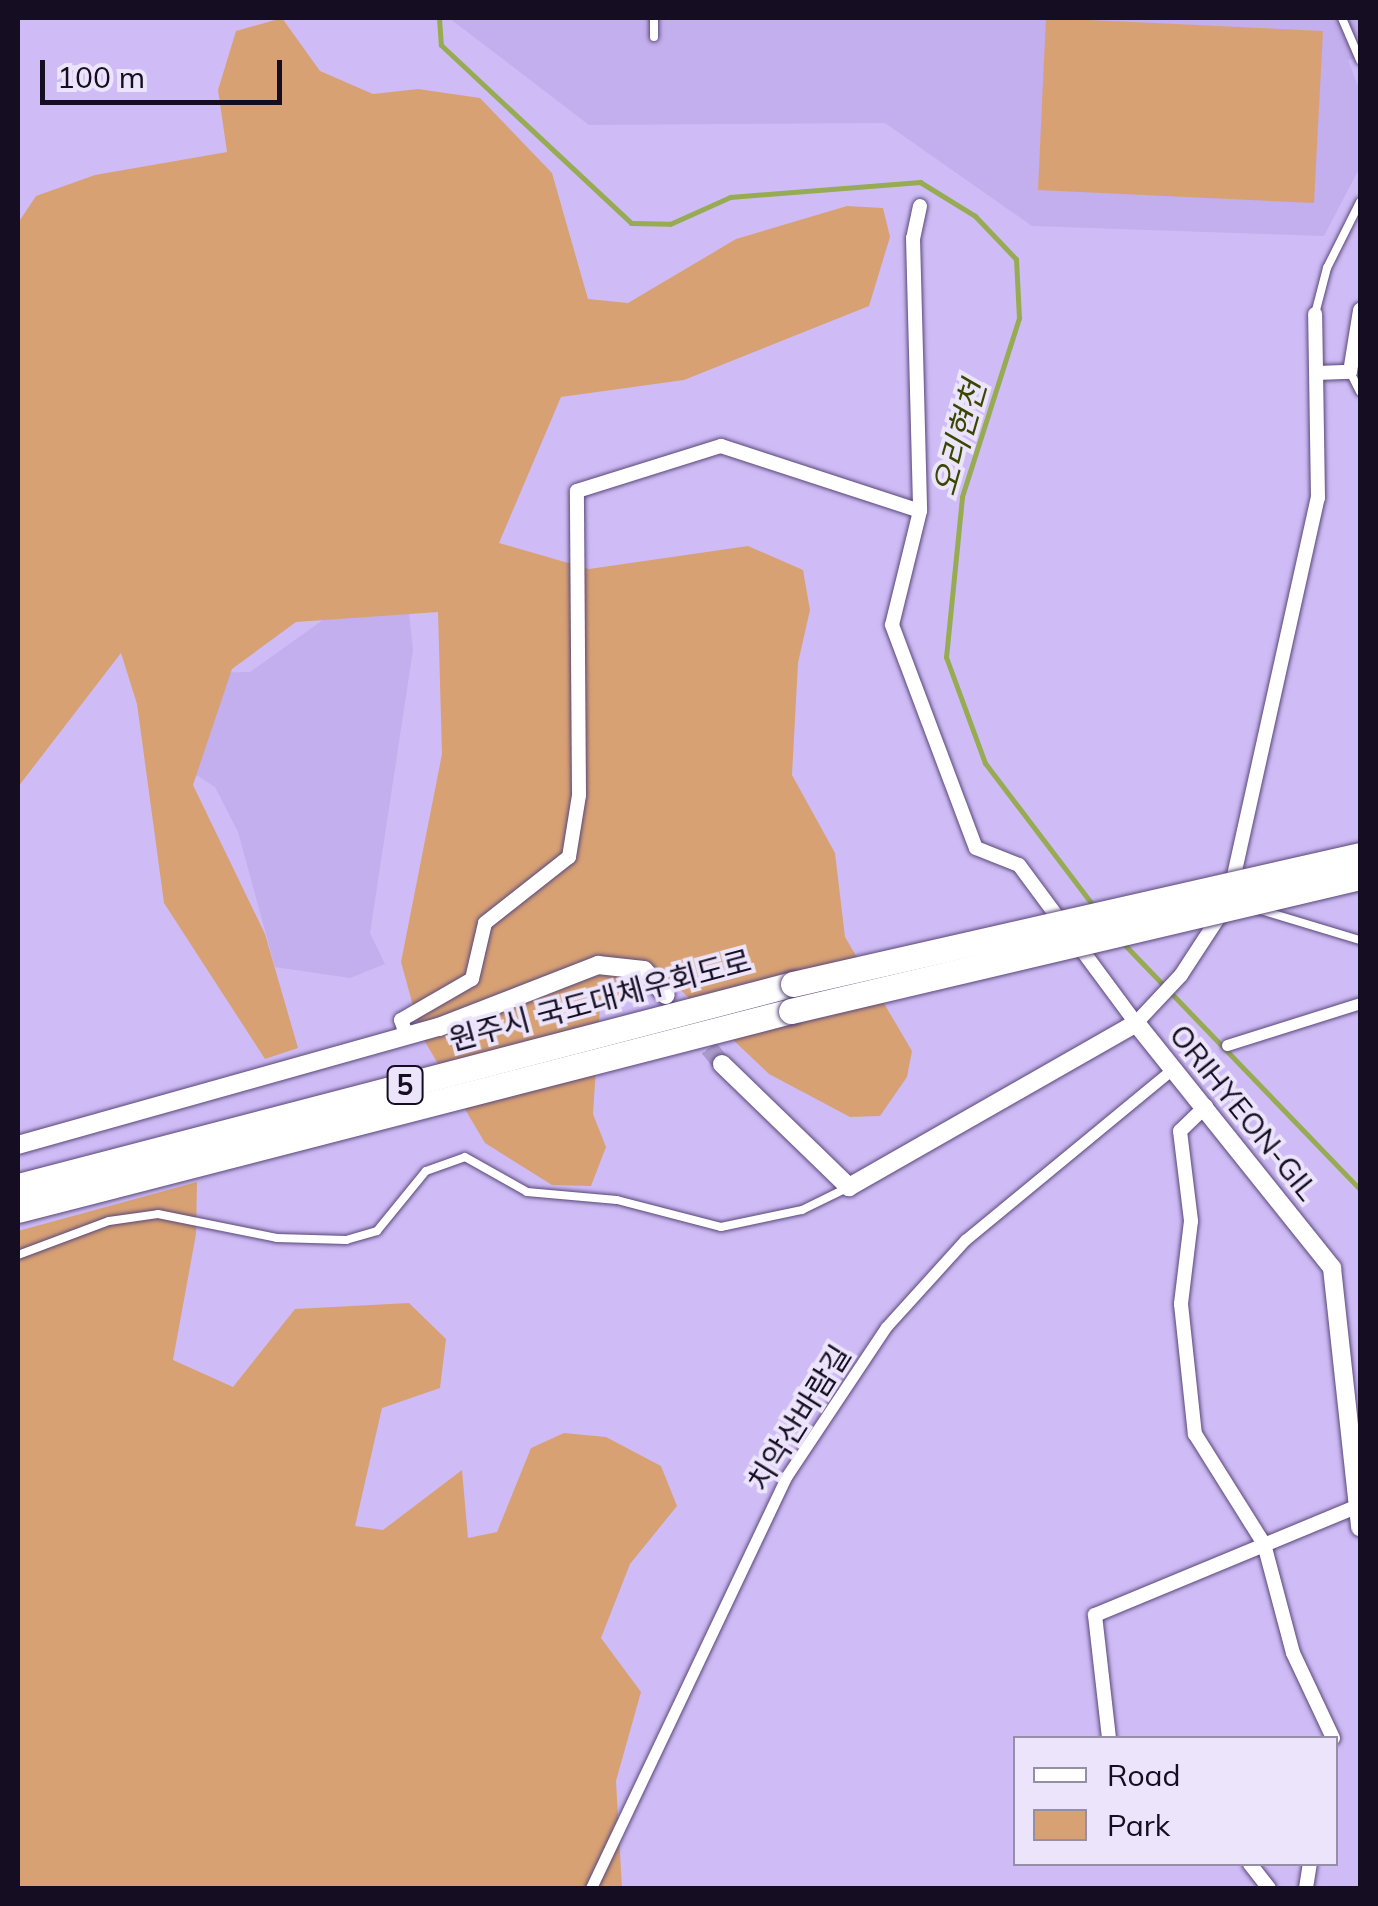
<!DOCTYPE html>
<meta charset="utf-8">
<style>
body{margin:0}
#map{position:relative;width:1378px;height:1906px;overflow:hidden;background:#cfbcf6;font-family:Mulish,"Noto Sans KR",sans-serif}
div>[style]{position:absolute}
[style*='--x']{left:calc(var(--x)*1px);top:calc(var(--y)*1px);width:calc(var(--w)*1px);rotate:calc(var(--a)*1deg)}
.built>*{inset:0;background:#c3aeee}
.green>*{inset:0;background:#d8a174}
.stream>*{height:5px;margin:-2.5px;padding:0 2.5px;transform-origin:2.5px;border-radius:2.5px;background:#97ab53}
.tertiary-tunnel>*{height:18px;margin-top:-9px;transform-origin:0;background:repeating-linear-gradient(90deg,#aa99cb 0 18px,transparent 0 27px)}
.roads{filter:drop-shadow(0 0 2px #594779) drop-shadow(0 0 2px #594779)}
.service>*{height:8px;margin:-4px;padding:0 4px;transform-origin:4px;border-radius:4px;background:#fff}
.pedestrian>*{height:11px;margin:-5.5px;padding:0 5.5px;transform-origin:5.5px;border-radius:5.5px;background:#fff}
.minor>*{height:14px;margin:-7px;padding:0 7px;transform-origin:7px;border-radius:7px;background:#fff}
.tertiary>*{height:18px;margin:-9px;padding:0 9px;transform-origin:9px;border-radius:9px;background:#fff}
.trunk>*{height:25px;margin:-12.5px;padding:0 12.5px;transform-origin:12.5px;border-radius:12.5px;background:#fff}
.bridges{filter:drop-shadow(0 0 2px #594779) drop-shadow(0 0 2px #594779)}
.trunk-bridge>*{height:25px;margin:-12.5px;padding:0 12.5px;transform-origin:12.5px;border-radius:12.5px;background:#fff}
span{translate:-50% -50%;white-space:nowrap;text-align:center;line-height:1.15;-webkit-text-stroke:8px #ebe4fb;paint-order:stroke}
.shield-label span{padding:2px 8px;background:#ebe4fb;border:2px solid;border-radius:8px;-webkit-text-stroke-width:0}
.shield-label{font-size:28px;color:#150d21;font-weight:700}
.street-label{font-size:30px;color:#150d21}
.water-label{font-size:32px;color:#3b4701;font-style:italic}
.frame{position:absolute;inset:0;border:20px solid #150d21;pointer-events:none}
.legend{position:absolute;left:1013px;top:1736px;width:325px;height:130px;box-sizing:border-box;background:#ebe4fb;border:2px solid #958ea4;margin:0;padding:12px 18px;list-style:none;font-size:30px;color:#150d21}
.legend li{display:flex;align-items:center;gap:20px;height:50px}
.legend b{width:50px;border:2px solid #958ea4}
.scale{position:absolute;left:40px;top:60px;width:242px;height:45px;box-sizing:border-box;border:5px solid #150d21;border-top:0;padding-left:12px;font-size:30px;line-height:35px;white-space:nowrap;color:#150d21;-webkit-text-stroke:8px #ebe4fb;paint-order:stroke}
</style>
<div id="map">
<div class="built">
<div style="clip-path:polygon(449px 18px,1360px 18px,1360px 57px,1348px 60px,1360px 92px,1360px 167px,1324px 236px,1032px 226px,885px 123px,589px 125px)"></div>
<div style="clip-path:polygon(355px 597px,408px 603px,413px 650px,370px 933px,385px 964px,350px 978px,275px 967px,238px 832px,215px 787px,176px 762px,214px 673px,250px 672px)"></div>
</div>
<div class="green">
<div style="clip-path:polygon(282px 18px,320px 71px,373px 94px,418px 89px,480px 98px,552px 173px,588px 299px,628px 303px,736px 239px,847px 206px,883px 208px,890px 237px,869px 306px,684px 380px,561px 397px,499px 543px,589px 569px,748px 546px,803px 570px,810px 610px,798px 663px,792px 775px,835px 853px,845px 937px,912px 1051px,907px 1077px,880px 1116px,850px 1117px,769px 1074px,668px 978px,600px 1006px,593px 1114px,606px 1147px,591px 1186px,552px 1185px,485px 1143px,421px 1035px,401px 962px,442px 754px,438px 612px,296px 622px,232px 669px,193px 785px,265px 934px,298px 1048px,265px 1059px,164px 903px,137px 704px,121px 653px,18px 787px,18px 223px,36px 196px,95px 175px,227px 152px,218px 90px,236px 31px)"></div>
<div style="clip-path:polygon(1046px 18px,1323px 31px,1314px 203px,1038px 190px)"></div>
<div style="clip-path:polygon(197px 1182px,196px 1234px,173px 1360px,233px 1387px,295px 1309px,409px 1303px,446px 1339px,440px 1388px,382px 1408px,355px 1526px,383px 1530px,462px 1470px,468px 1538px,497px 1532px,531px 1448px,564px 1433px,606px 1437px,661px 1466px,677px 1506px,630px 1564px,601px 1638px,641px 1692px,616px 1781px,622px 1888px,18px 1888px,18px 1231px)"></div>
</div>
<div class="stream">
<div style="--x:439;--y:18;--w:27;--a:86"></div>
<div style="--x:441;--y:45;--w:260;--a:43.1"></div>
<div style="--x:631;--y:223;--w:39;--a:1"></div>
<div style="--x:670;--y:224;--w:66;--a:-24.2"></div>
<div style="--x:730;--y:197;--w:191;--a:-4.5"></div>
<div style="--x:920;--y:182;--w:65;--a:31.7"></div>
<div style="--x:975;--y:216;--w:59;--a:46.4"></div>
<div style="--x:1016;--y:259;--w:59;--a:87.1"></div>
<div style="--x:1019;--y:318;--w:188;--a:107.7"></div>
<div style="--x:962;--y:497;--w:161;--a:95.7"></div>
<div style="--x:946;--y:657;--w:113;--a:69.8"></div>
<div style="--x:985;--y:763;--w:183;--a:52.8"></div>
<div style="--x:1121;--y:941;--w:344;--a:46.1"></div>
</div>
<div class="tertiary-tunnel">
<div style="--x:692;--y:1027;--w:48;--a:51"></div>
</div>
<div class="roads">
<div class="service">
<div style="--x:654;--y:18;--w:19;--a:90"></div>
<div style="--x:1342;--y:18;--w:46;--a:66.8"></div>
<div style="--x:1315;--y:314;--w:48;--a:-75.4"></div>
<div style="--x:1327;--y:268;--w:74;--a:-63.4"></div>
<div style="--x:1350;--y:372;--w:22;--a:63"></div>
<div style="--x:1257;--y:909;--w:108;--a:16.8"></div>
<div style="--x:18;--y:1255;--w:97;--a:-20.5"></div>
<div style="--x:109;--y:1221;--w:49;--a:-8.1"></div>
<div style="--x:158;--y:1214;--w:121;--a:11.4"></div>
<div style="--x:277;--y:1238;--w:69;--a:1.7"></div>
<div style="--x:346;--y:1240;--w:32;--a:-16"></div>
<div style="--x:377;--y:1231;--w:77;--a:-50.8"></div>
<div style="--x:426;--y:1171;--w:41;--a:-19.7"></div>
<div style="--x:465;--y:1157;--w:71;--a:29.4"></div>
<div style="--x:527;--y:1192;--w:90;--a:5.1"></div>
<div style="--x:617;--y:1200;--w:107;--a:14.6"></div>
<div style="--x:721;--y:1227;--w:83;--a:-11.9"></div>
<div style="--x:802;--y:1210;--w:52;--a:-26.1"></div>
</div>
<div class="pedestrian">
<div style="--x:1227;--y:1045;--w:139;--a:-17.5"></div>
<div style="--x:591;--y:1888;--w:455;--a:-64.6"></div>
<div style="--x:786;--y:1477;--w:180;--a:-56.3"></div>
<div style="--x:886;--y:1327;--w:118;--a:-47.8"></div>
<div style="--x:965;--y:1240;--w:271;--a:-39.5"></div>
</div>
<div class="minor">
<div style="--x:920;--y:206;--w:33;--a:102"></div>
<div style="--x:913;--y:238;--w:273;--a:88.5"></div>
<div style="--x:920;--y:511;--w:117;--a:103.8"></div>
<div style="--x:892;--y:625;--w:238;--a:69.4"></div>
<div style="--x:976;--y:848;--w:46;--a:21.6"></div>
<div style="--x:1019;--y:865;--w:197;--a:53.5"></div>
<div style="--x:1136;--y:1023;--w:66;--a:-46.8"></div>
<div style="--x:1181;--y:975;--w:79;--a:-56.9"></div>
<div style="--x:1317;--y:373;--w:33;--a:-2"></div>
<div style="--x:1350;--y:372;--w:63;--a:-80.8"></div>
<div style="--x:1231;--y:889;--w:401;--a:-77.5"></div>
<div style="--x:1318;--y:498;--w:184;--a:-90.9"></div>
<div style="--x:407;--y:1037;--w:18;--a:-109"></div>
<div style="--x:401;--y:1020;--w:82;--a:-30"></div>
<div style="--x:472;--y:979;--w:57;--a:-76.9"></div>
<div style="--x:485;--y:923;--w:107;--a:-38.2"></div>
<div style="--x:569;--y:857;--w:63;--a:-80.8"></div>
<div style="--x:579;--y:795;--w:304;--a:-90.4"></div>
<div style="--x:577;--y:491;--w:151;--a:-17.4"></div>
<div style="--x:721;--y:446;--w:209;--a:18.1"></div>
<div style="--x:1206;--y:1106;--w:36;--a:136"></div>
<div style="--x:1180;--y:1131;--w:91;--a:83"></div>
<div style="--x:1191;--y:1221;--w:84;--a:96.9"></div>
<div style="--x:1181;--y:1304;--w:131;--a:83.9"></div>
<div style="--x:1195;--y:1434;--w:130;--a:57.9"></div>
<div style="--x:1264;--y:1544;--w:113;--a:75.1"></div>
<div style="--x:1293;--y:1653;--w:94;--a:64.8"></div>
<div style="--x:1109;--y:1738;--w:124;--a:-96.5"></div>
<div style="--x:1095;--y:1615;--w:285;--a:-22.5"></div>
<div style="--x:1250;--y:1864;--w:31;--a:52"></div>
<div style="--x:1306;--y:1888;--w:24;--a:-81"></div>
</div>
<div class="tertiary">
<div style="--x:722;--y:1064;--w:177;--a:44.1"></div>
<div style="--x:849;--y:1187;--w:331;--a:-29.7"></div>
<div style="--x:1136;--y:1023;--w:314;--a:51.3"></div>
<div style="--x:1332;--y:1268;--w:261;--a:83.8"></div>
<div style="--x:18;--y:1145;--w:437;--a:-15.7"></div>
<div style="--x:439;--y:1027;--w:171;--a:-21.3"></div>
<div style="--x:598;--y:965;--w:46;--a:6.2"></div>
<div style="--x:644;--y:970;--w:33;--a:49"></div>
</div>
<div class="trunk">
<div style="--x:18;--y:1186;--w:801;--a:-14.61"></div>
<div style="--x:18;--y:1210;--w:798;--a:-14.44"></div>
</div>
</div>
<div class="bridges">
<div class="trunk-bridge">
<div style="--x:793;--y:984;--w:581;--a:-12.82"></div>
<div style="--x:791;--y:1011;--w:585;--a:-13.25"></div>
</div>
</div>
<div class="shield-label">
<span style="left:405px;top:1085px">5</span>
</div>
<div class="street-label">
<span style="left:600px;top:1000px;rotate:-15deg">원주시 국도대체우회도로</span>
<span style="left:1244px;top:1112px;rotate:51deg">ORIHYEON-GIL</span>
<span style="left:799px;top:1418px;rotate:-58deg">치악산바람길</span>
</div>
<div class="water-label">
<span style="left:959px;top:438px;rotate:-74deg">오리현천</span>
</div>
<div class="frame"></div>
<ul class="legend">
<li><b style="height:12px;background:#fff"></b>Road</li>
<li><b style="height:28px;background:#d8a174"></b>Park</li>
</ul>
<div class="scale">100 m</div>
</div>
